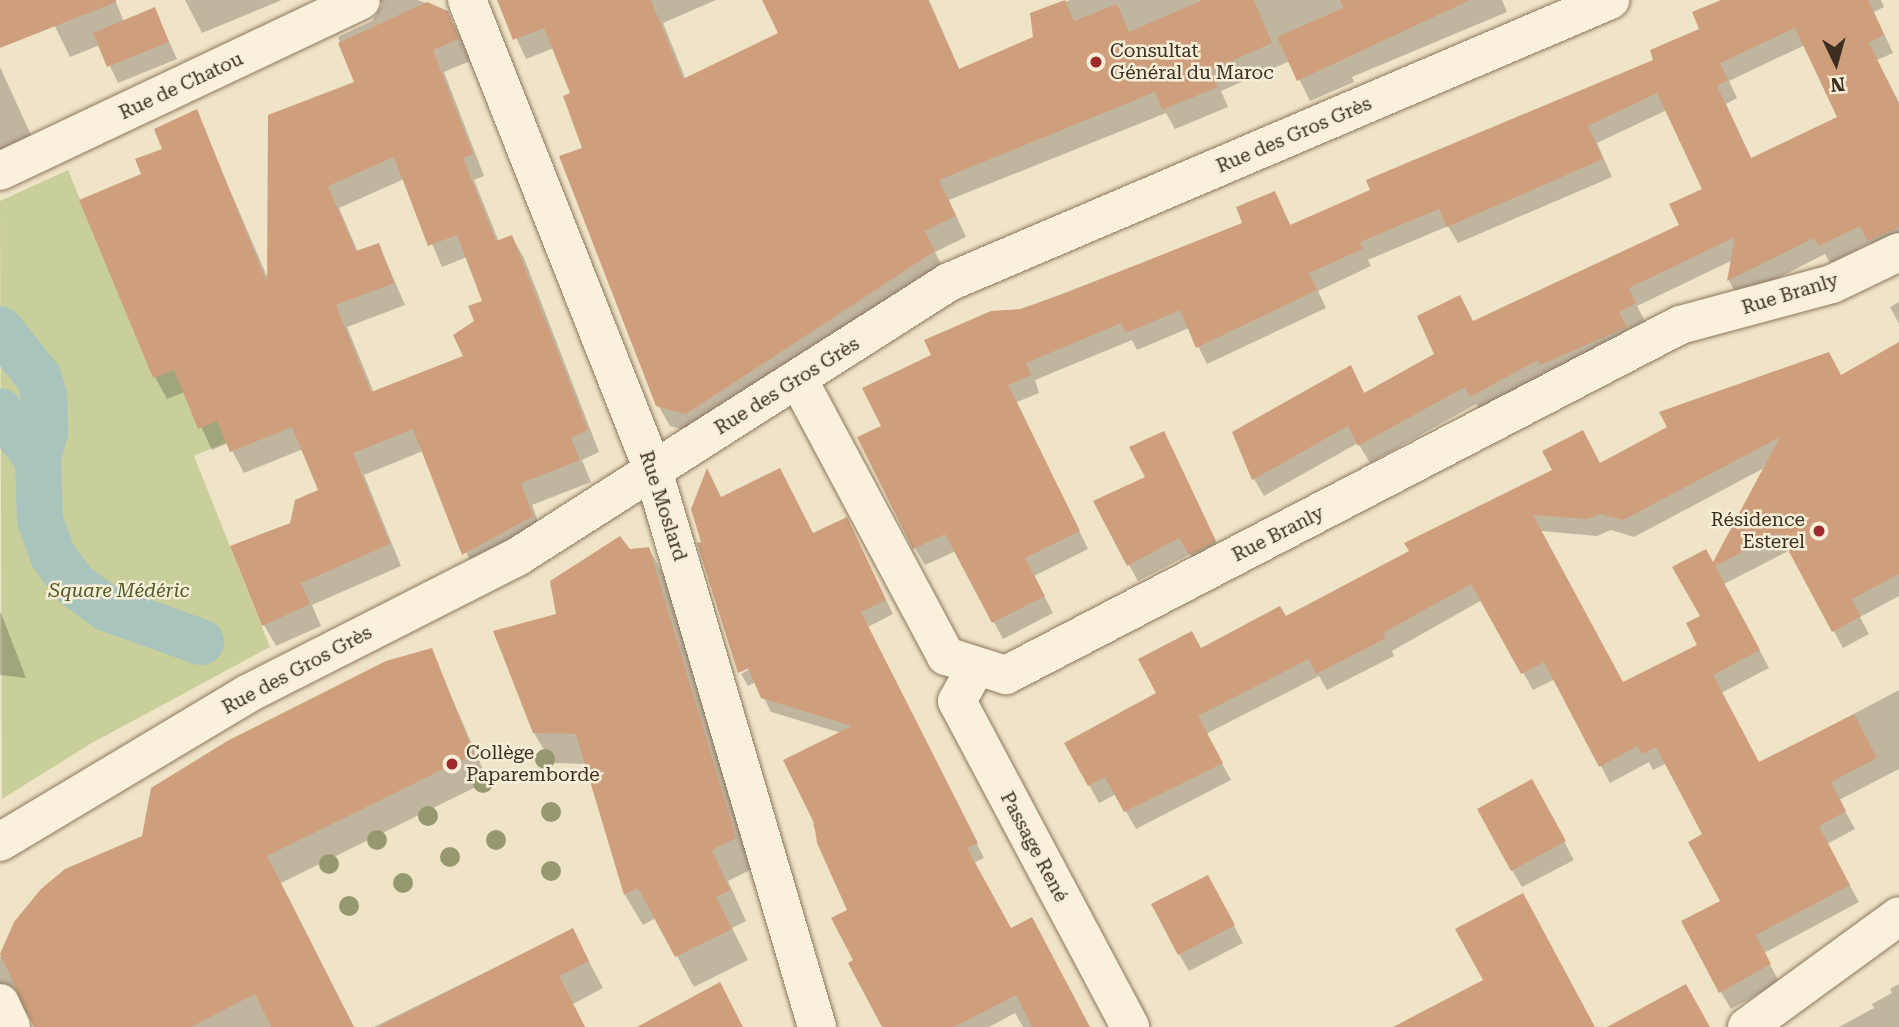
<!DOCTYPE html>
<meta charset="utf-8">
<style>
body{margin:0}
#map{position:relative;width:1899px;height:1027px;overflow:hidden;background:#f0e4c8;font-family:"Roboto Serif",serif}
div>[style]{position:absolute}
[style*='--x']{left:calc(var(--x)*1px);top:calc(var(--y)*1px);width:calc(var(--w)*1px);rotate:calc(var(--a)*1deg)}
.green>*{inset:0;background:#c9cf9b}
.shadow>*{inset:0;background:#0003}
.canal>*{height:46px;margin:-23px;padding:0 23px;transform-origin:23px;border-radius:23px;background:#a9c4bc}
.building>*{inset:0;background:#cf9f7d}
.roads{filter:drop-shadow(0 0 2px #8d765c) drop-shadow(0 0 2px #8d765c)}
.minor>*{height:38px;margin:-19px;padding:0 19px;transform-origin:19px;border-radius:19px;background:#faf1dc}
.trees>*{width:20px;height:20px;margin:-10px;border-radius:50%;background:#96986f}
.dots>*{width:19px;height:19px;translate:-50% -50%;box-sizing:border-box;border:4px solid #f7eed8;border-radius:50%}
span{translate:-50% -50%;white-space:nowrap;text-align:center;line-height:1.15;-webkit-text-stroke:5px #f7eed8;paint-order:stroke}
.poi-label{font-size:19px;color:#3d2e20}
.left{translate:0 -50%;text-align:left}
.right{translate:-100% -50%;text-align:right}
.street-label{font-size:19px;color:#3d2e20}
.park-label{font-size:19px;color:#4d5a26;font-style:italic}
.north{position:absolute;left:1801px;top:28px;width:70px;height:70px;-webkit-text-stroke:5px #f7eed8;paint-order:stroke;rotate:175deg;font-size:19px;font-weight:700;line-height:28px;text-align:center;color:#3d2e20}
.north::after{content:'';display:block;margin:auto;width:24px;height:32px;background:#3d2e20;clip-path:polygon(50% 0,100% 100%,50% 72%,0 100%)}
</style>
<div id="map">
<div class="green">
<div style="clip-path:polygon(68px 170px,153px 378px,193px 362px,199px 377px,226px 442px,194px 456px,270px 647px,90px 744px,2px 799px,0 201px)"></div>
</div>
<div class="shadow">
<div style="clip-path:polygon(42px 0,115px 0,124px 22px,154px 9px,177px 59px,118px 83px,100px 45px,70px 57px)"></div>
<div style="clip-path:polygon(185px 0,282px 0,202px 33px)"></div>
<div style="clip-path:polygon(evenodd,378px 0,418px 0,446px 12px,459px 34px,470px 61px,444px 72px,484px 176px,474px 180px,499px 242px,512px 237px,524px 258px,599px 452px,582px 460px,591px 482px,532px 505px,544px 538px,476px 575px,423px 451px,364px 475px,401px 566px,312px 605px,321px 626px,276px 646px,264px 625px,291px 524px,320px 491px,303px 449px,244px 473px,228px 443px,212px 450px,185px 392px,167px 399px,155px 377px,144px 175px,196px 111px,269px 281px,356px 83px,338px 37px,372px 21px,383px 4px,378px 0,404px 179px,442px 267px,467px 257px,485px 302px,465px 357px,374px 393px,347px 327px,405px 305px,379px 245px,358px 252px,339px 208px,404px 179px)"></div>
<div style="clip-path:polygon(499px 0,716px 0,663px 23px,686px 80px,780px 34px,764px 0,929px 0,960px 71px,1035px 38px,1032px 14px,1070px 0,1502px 0,1507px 12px,1352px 77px,1354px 82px,1310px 101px,1290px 61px,1221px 91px,1228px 107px,1175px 129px,1166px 113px,949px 200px,966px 237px,935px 252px,945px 272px,698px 434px,670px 426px,658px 405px,573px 94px,554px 48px,526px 59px)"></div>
<div style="clip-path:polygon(evenodd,1726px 0,1881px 0,1884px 7px,1874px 12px,1893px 53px,1877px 60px,1899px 102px,1899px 248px,1879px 257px,1870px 243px,1830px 263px,1825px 254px,1739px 298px,1729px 281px,1733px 260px,1637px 306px,1645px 321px,1627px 330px,1635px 345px,1481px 413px,1476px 404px,1370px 463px,1358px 443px,1264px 496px,1254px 479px,1350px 367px,1365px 395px,1437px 355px,1473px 323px,1681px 225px,1704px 190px,1667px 110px,1597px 143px,1612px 177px,1458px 243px,1448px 226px,1368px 260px,1371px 266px,1318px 291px,1326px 308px,1207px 364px,1189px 328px,1137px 350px,1132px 340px,1035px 380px,1039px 393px,1017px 402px,1088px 549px,1034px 576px,1053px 613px,1003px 639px,956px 551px,925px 565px,915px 548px,883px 427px,1020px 310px,1244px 224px,1274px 193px,1291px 226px,1656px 61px,1701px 30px,1726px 0,1805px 45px,1840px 118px,1752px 160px,1726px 104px,1737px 98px,1729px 81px,1805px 45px)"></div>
<div style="clip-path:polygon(0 67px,36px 146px,0 160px)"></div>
<div style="clip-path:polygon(1899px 302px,1899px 324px,1890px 307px)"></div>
<div style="clip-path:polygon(evenodd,1899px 344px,1899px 596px,1860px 617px,1869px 634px,1843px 648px,1790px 550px,1724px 584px,1769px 668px,1721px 693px,1759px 764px,1899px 690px,1899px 769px,1839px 800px,1855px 829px,1827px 844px,1859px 902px,1764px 953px,1779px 982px,1731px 1009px,1721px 992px,1722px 902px,1705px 834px,1667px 763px,1653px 770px,1649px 762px,1610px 783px,1555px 679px,1533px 690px,1482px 600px,1392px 651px,1394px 656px,1327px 690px,1319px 676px,1206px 734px,1231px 780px,1136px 829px,1116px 794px,1099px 803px,1066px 744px,1159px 694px,1201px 650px,1285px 618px,1600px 465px,1841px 377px,1899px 344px,1766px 467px,1713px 565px,1699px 646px,1623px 684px,1541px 531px,1597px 536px,1611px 530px,1634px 537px,1766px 467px)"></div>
<div style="clip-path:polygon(1173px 450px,1224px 559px,1200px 571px,1190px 554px,1138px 581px,1129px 565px,1148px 477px)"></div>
<div style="clip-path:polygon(722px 499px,813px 535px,854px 534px,893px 614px,868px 627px,984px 858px,974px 863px,1011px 930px,1089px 1027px,1023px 1027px,1015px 1013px,989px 1027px,884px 1027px,856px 961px,849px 911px,813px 825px,841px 733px,771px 712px,756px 682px,748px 686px,741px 674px,757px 665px,740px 672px,700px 544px)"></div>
<div style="clip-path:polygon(620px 538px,629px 550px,649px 549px,666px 579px,752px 869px,728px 881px,746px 921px,732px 928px,748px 960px,694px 987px,656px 918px,643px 925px,625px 895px,586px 764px,552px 763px,534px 733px,558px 615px,550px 584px)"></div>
<div style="clip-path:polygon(0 612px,1px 613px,26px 678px,0 675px)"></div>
<div style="clip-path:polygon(431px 650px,488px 781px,281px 883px,354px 1027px,34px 1027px,30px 1015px,19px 1007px,0 1010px,0 958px,16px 923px)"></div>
<div style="clip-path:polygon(1541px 799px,1574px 860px,1522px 887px,1512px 870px)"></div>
<div style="clip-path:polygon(1217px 894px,1243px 943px,1189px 971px,1179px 954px)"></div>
<div style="clip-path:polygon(572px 930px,603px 988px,573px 1004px,585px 1027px,374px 1027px)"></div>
<div style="clip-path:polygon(1899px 984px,1899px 1027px,1839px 1027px,1874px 1008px,1872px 1004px,1892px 993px,1890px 989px)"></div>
</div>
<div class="canal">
<div style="--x:0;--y:329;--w:63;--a:51.5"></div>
<div style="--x:39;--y:378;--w:18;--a:74"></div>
<div style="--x:44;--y:395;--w:37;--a:88"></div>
<div style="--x:45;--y:432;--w:28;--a:105"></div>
<div style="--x:38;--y:459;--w:61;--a:88.1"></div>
<div style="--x:40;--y:520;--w:38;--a:70"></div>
<div style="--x:53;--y:556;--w:35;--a:53"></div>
<div style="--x:74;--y:584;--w:40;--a:37"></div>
<div style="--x:106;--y:608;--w:101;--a:19.7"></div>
<div style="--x:0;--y:411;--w:61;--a:51.6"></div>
</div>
<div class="building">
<div style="clip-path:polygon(0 0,116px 0,116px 2px,0 48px)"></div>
<div style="clip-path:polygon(497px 0,651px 0,683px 79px,778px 33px,762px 0,928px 0,959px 69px,1033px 37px,1030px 13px,1065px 0,1074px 21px,1117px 4px,1129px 32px,1203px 0,1254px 0,1272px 43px,1211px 70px,1218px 87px,1162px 110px,1155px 92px,939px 180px,956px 216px,925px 231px,935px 251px,686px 414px,656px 406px,559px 156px,582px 148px,563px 96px,570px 93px,544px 28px,513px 40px)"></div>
<div style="clip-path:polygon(1340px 0,1470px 0,1297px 81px,1277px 37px,1343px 8px)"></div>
<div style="clip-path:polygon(evenodd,1721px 0,1868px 0,1884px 35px,1869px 42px,1899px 105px,1899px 227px,1867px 241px,1860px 226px,1819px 246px,1814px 238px,1727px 281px,1735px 237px,1629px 288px,1636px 303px,1619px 312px,1627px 327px,1540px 365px,1538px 360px,1470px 397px,1465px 387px,1358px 446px,1348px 426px,1252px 480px,1232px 432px,1351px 365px,1364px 393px,1434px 354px,1417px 316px,1460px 295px,1473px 321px,1679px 225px,1669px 204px,1702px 189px,1657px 93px,1588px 126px,1603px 159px,1447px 227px,1439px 209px,1360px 242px,1363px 249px,1309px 273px,1317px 290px,1196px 348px,1180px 310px,1126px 333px,1121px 323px,1026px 363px,1031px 375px,1008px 385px,1080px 531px,1025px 558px,1045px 596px,992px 623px,945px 534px,913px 549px,857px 437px,881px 426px,862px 388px,931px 355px,924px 340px,991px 311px,1020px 309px,1063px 294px,1242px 223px,1236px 207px,1275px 191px,1290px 225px,1370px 190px,1366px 180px,1653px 60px,1650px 50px,1699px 29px,1692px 12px,1721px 0,1795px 28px,1837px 117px,1751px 158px,1717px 86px,1728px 80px,1720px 63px,1795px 28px)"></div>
<div style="clip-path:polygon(evenodd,427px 2px,448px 11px,459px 39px,433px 50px,473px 154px,463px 158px,496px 241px,512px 235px,588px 430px,571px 438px,580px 460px,521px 483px,533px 516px,462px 555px,413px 429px,353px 453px,390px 544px,301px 583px,310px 604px,262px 626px,230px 546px,290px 523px,295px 500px,318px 490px,292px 427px,230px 452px,217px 421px,198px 429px,174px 370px,153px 378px,79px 200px,141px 174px,135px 159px,162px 149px,154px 129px,197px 109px,267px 283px,268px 115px,354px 82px,338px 43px,427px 2px,394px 157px,428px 246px,457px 235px,482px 301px,468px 306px,474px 321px,453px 335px,463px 356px,371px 392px,336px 305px,394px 283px,379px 243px,356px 251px,328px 186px,394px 157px)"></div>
<div style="clip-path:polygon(155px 7px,169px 42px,107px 67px,93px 33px)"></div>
<div style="clip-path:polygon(evenodd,1899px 342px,1899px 574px,1852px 599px,1861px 616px,1832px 632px,1779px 533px,1715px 566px,1760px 650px,1713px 675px,1759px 762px,1854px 714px,1877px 758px,1831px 782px,1846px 811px,1819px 826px,1850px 885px,1756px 935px,1771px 964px,1719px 993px,1681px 921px,1720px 901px,1688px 842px,1702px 834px,1656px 747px,1642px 754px,1638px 746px,1599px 767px,1544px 662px,1521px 674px,1471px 584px,1383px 633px,1386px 638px,1316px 674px,1309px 659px,1198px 716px,1223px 763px,1124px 812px,1105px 777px,1088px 786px,1064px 743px,1156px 693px,1138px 659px,1192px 631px,1201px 648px,1280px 606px,1286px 616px,1409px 551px,1404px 543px,1552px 470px,1542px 451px,1583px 430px,1600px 463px,1667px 427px,1659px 412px,1829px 352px,1841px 375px,1899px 342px,1780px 437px,1713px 562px,1706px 549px,1672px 567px,1700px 616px,1686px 623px,1697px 645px,1623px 682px,1533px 515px,1587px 519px,1600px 514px,1623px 520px,1780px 437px)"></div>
<div style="clip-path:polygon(1164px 431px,1216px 541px,1189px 555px,1179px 538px,1127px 566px,1093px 501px,1145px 477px,1129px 447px)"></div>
<div style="clip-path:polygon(707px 468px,721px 497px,780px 468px,813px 533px,847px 517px,886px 600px,861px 612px,978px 843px,967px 848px,1011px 928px,1032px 917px,1090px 1027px,1032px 1027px,1016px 995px,954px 1027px,882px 1027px,848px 963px,853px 960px,831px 918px,847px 910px,817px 843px,814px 823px,783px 760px,852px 726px,761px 698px,748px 668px,738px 673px,697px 543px,701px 542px,691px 509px)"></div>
<div style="clip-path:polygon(620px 536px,630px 549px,649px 547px,736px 838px,712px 850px,730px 890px,716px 897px,732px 929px,675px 957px,638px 888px,624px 895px,576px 734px,533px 733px,493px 631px,556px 614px,550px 581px)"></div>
<div style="clip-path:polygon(432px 648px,474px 754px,267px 856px,354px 1027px,271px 1027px,255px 994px,191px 1027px,34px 1027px,0 954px,14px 922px,41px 889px,65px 869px,142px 836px,151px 788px,229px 740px,386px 661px)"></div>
<div style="clip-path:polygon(1532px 779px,1566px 841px,1511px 871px,1477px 809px)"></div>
<div style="clip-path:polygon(1208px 875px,1235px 925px,1178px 955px,1151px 904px)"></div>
<div style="clip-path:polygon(1523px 893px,1595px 1027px,1393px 1027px,1483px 980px,1455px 929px)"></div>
<div style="clip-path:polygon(573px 928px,589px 961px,559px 976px,585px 1027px,378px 1027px)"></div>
<div style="clip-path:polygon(720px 982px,743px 1027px,637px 1027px)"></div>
<div style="clip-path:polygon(1686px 984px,1710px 1027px,1607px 1027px)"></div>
</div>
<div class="roads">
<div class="minor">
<div style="--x:467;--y:0;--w:505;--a:68.41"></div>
<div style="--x:653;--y:470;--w:581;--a:73.59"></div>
<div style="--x:0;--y:171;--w:399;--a:-25.3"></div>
<div style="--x:798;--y:379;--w:314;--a:61.9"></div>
<div style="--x:946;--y:656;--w:63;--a:17.6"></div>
<div style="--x:1006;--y:675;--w:759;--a:-27.44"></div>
<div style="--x:1680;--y:325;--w:157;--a:-15.1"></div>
<div style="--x:1832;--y:284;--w:74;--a:-25.5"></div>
<div style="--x:976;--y:667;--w:39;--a:119"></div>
<div style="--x:957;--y:701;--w:369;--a:62"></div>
<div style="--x:0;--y:842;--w:288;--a:-30.9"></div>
<div style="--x:247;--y:694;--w:303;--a:-26.9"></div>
<div style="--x:517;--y:557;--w:512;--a:-32.48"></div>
<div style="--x:949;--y:282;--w:719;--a:-23.1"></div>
<div style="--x:0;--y:1003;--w:26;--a:65"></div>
<div style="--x:1747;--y:1027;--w:188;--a:-36.1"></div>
</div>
</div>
<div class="trees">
<div style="left:545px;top:759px"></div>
<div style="left:483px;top:783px"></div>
<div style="left:551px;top:812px"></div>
<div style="left:428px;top:816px"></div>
<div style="left:377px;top:840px"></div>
<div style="left:496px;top:840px"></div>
<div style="left:450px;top:857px"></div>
<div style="left:329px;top:864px"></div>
<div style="left:551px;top:871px"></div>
<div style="left:403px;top:883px"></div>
<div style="left:349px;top:906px"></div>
</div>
<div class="dots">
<div style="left:1096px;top:62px;background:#9e2a2b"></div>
<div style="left:1819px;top:531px;background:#9e2a2b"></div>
<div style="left:452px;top:764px;background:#9e2a2b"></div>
</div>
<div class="poi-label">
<span class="left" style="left:1110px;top:62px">Consultat<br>Général du Maroc</span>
<span class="right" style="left:1805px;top:531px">Résidence<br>Esterel</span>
<span class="left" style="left:466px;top:764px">Collège<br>Paparemborde</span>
</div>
<div class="street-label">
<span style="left:181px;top:86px;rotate:-25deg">Rue de Chatou</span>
<span style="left:1294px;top:135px;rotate:-23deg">Rue des Gros Grès</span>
<span style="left:1790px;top:294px;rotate:-17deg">Rue Branly</span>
<span style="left:787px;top:386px;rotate:-32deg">Rue des Gros Grès</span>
<span style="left:663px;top:506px;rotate:72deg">Rue Moslard</span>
<span style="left:1278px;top:534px;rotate:-27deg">Rue Branly</span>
<span style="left:297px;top:670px;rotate:-28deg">Rue des Gros Grès</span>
<span style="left:1034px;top:847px;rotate:62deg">Passage René</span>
</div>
<div class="park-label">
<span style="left:119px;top:591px">Square Médéric</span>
</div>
<div class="north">N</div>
</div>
